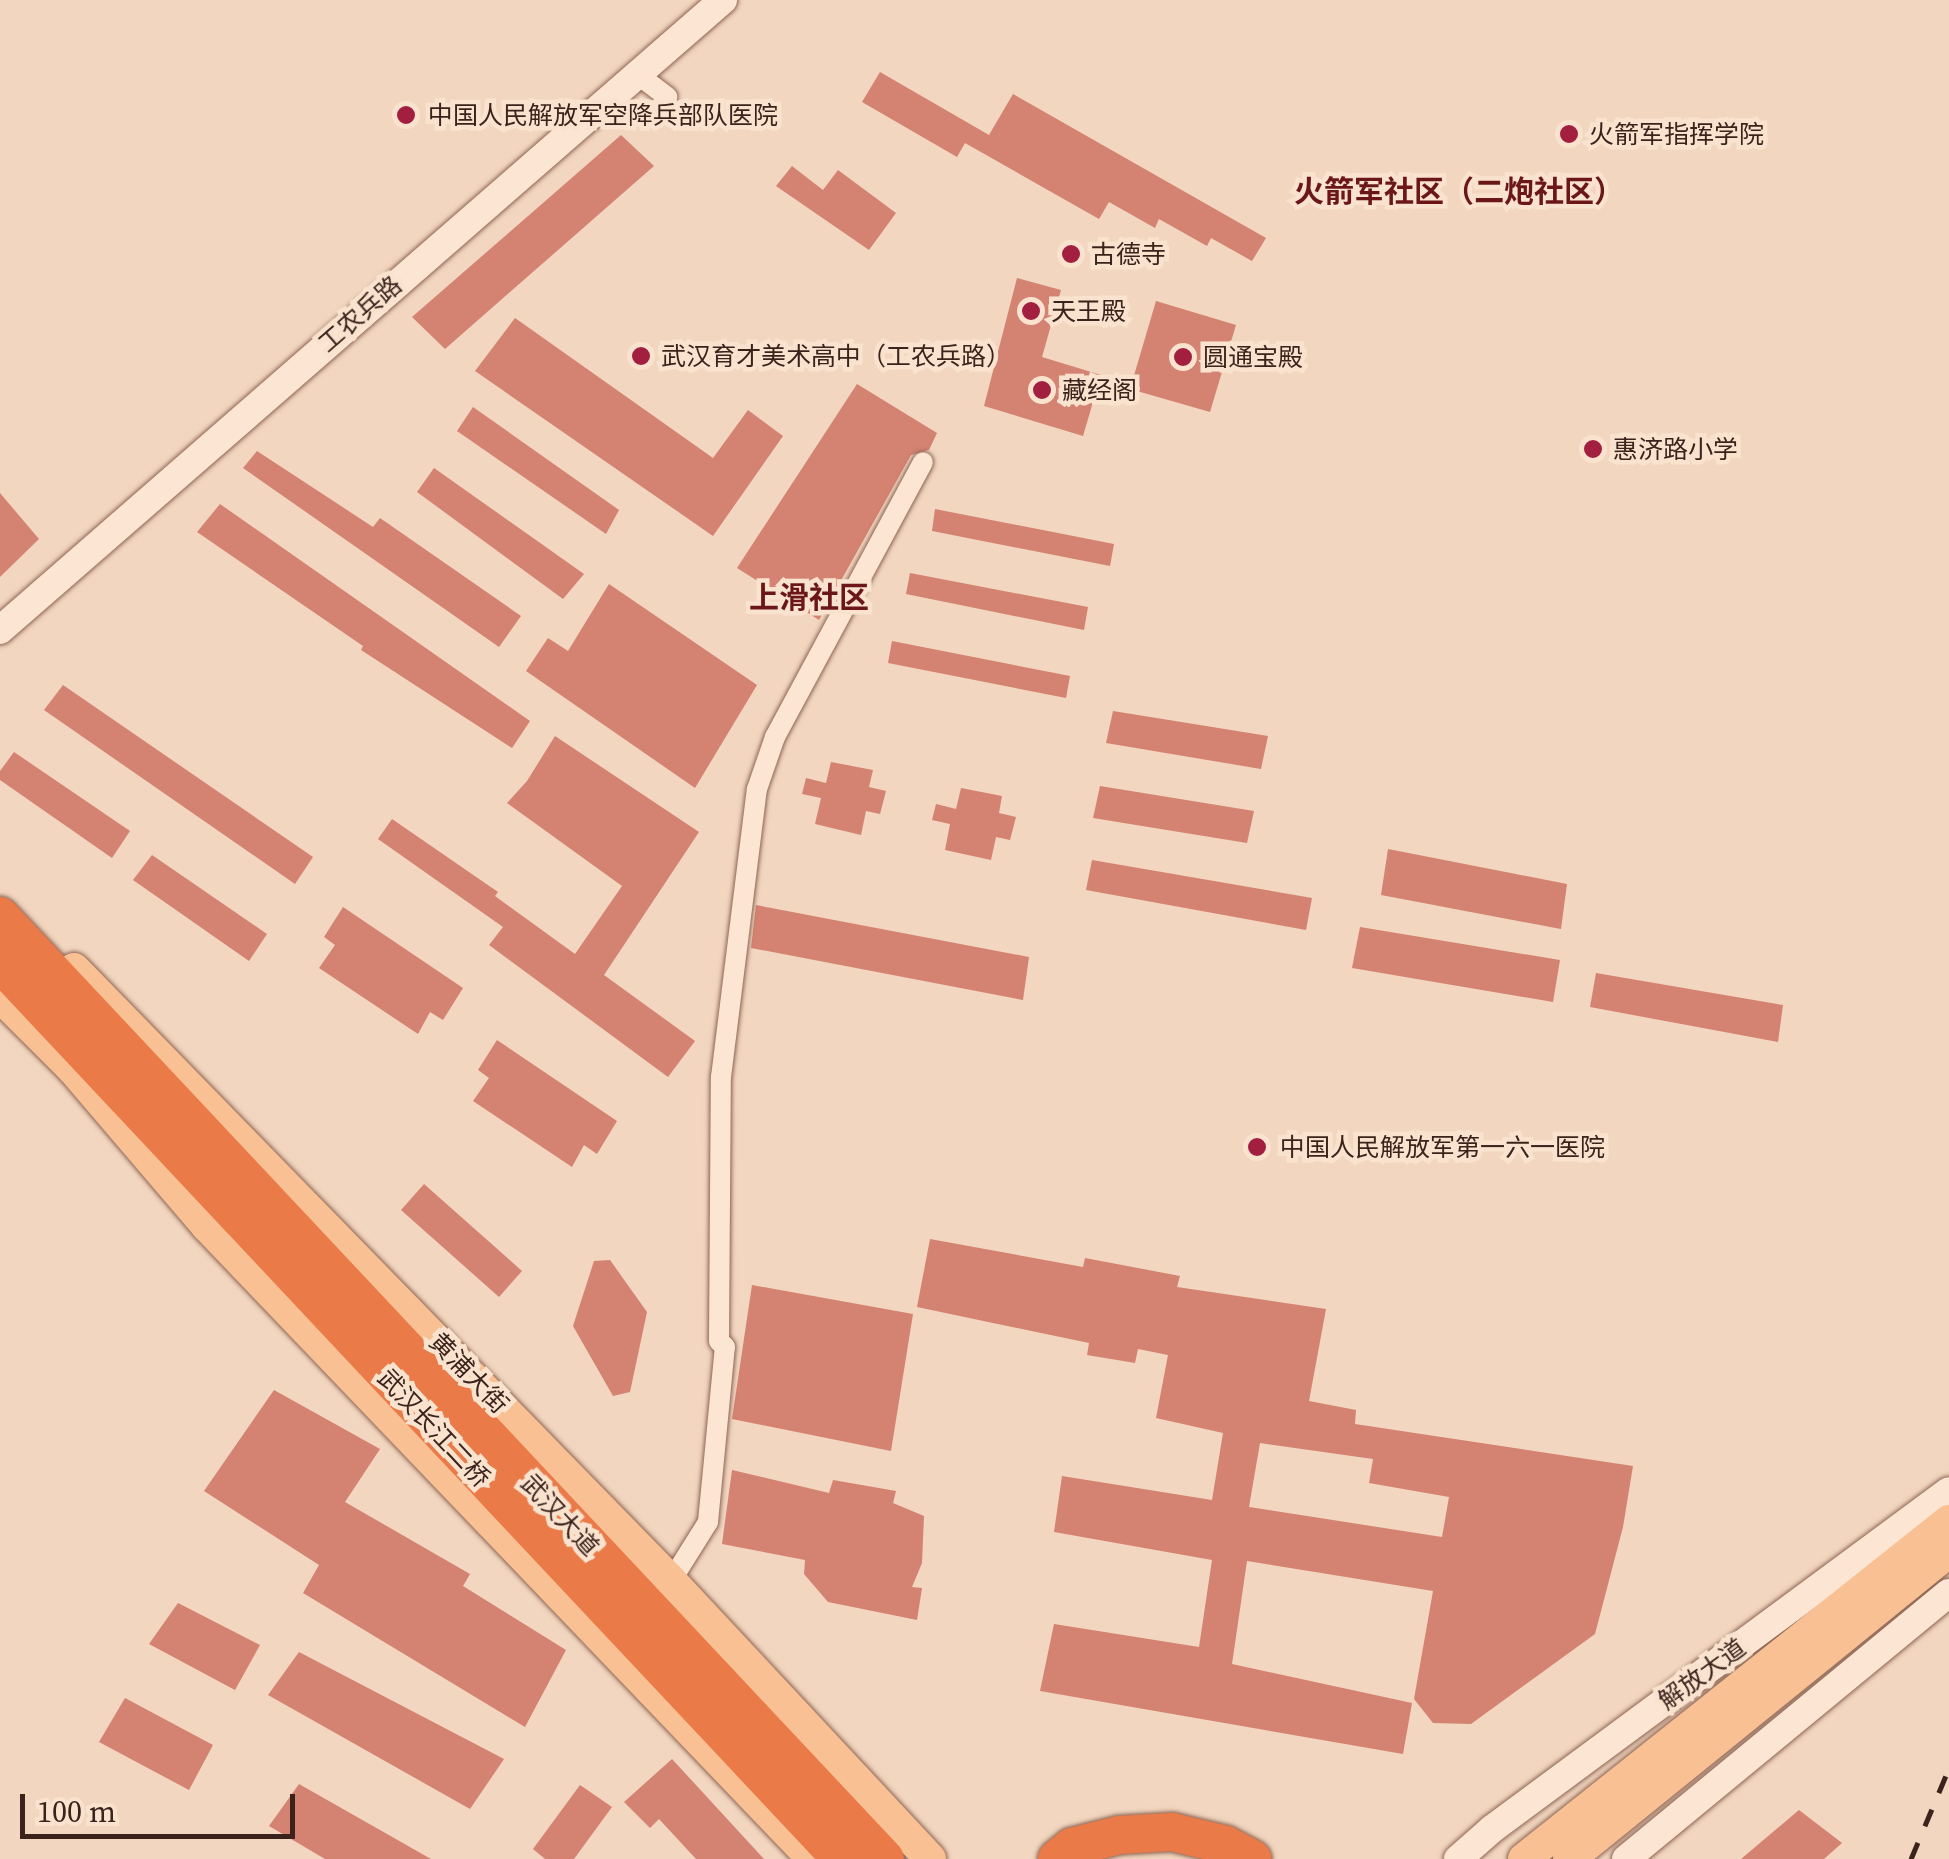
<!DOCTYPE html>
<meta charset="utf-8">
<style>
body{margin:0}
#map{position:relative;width:1949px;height:1859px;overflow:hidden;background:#f2d6bf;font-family:"Source Serif 4","Noto Sans SC",serif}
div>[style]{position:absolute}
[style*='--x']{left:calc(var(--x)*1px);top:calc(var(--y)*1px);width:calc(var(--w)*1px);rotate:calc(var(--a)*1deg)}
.building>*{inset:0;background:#d48271}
.roads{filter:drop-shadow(0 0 2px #8d6555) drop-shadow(0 0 2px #8d6555)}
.street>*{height:20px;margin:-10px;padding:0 10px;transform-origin:10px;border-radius:10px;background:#fce6d3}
.secondary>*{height:28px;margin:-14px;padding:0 14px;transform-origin:14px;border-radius:14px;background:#fce6d3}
.primary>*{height:32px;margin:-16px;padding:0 16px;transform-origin:16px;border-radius:16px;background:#f9c093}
.highway>*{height:38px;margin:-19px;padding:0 19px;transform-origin:19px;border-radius:19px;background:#ea7a47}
.rail>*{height:5px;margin-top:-2.5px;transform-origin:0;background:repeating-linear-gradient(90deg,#3b231b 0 18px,transparent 0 36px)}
.dots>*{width:28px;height:28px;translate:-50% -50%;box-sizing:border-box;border:5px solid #f9e3cf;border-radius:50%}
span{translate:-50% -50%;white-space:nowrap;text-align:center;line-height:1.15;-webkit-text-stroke:9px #f9e3cf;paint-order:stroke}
.poi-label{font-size:25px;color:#3b231b}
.left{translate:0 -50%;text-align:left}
.street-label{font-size:25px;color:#3b231b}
.quarter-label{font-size:30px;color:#6b171a;font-weight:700}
.scale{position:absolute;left:20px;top:1794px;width:275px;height:45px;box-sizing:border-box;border:5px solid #3b231b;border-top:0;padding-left:12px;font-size:30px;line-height:35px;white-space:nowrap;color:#3b231b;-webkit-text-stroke:8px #f9e3cf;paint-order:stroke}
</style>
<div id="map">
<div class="building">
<div style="clip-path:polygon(880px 72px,989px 135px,1013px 94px,1266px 238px,1252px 261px,1211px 238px,1207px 246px,1159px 219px,1155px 228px,1109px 202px,1099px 219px,965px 143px,957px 157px,862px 102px)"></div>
<div style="clip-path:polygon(621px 135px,654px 166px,445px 349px,412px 317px)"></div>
<div style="clip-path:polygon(792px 166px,823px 190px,838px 170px,896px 213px,869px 250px,776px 186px)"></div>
<div style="clip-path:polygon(1017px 278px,1061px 290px,1042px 357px,1101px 375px,1083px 436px,984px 406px)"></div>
<div style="clip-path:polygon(1156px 301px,1236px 325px,1210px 412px,1130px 389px)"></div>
<div style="clip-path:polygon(515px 318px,713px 458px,748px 410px,783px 436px,713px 536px,475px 371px)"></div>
<div style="clip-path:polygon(857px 384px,937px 433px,929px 450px,911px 455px,819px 620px,737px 568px)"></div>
<div style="clip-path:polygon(473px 407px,619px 510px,606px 534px,457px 431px)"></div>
<div style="clip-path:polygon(257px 451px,373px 527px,380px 518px,521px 616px,499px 647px,243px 468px)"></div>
<div style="clip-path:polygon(434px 468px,584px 574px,563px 599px,417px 492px)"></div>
<div style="clip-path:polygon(0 493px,39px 539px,0 577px)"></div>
<div style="clip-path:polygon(220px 504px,530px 721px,512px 748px,361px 650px,363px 646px,197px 532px)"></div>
<div style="clip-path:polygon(935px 509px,1114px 544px,1110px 566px,932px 531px)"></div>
<div style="clip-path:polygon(910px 573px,1088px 607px,1084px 630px,906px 594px)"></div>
<div style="clip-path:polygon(609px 584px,757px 685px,695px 788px,526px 671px,548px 638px,568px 651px)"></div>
<div style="clip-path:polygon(892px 641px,1070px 676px,1066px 698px,888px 663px)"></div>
<div style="clip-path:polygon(63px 685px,313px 857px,295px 884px,44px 710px)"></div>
<div style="clip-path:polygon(1113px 711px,1268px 736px,1261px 769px,1106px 743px)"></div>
<div style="clip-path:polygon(555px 736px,699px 832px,604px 975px,695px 1041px,668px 1077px,489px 945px,503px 927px,378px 839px,392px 819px,498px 892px,495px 896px,575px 954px,622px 886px,507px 803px,527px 781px)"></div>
<div style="clip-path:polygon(14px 752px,130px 831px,112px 858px,0 780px,0 771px)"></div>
<div style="clip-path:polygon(831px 762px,873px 770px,869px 787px,886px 791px,880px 814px,866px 811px,861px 835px,815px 824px,821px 798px,802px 794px,806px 778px,826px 783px)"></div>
<div style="clip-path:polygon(1100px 786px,1254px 811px,1247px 843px,1093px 818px)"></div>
<div style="clip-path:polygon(961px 788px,1002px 796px,999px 813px,1016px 817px,1010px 840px,996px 837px,991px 860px,945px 850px,950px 824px,932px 820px,936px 804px,956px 809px)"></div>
<div style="clip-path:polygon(1388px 849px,1567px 884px,1561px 929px,1381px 895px)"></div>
<div style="clip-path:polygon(152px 855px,267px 934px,249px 961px,133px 880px)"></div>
<div style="clip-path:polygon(1092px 860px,1312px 898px,1306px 930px,1086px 890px)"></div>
<div style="clip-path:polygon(756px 905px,1029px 957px,1023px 1000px,751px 948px)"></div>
<div style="clip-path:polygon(343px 907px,463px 988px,443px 1020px,430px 1012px,418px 1034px,319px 968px,335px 945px,324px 937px)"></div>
<div style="clip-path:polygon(1360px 927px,1560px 960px,1553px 1002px,1352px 968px)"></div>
<div style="clip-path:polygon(1596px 973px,1783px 1005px,1778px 1042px,1590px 1007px)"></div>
<div style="clip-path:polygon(497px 1040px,617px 1121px,597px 1154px,584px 1145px,572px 1167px,473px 1101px,489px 1078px,478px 1070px)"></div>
<div style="clip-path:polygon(424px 1184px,522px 1271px,499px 1297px,401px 1210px)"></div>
<div style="clip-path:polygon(evenodd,930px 1239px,1083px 1267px,1085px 1258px,1180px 1276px,1177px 1287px,1326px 1309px,1309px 1401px,1356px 1410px,1355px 1424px,1633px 1466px,1623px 1527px,1595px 1634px,1471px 1724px,1433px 1723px,1414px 1699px,1433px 1591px,1247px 1561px,1232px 1664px,1412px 1703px,1403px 1754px,1040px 1691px,1054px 1624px,1199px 1647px,1212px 1560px,1054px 1532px,1062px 1476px,1212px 1500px,1223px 1433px,1156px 1418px,1168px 1355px,1138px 1349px,1135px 1363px,1087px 1355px,1089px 1343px,917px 1307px,930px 1239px,1260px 1443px,1373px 1459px,1369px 1483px,1449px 1497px,1442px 1537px,1249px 1507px,1260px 1443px)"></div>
<div style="clip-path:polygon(610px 1260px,647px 1312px,630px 1392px,613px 1396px,573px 1326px,594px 1261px)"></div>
<div style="clip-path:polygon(752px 1285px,913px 1314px,891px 1451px,732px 1419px)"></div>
<div style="clip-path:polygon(274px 1390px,380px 1449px,345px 1502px,470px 1574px,463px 1586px,566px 1650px,525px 1727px,303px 1593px,319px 1565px,204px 1491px)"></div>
<div style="clip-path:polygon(732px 1470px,829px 1493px,833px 1480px,896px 1491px,893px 1503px,924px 1516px,922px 1563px,912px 1587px,922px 1588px,917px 1620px,828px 1602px,804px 1574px,805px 1560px,722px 1544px)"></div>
<div style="clip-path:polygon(178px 1603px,260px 1645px,235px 1690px,149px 1644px)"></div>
<div style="clip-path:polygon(299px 1652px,504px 1759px,470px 1809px,268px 1695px)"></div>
<div style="clip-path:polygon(125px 1698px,213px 1745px,189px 1790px,99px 1742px)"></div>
<div style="clip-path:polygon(672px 1759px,764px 1859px,696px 1859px,659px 1819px,650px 1828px,624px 1802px)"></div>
<div style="clip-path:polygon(299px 1784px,431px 1859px,325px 1859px,269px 1826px)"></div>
<div style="clip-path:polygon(580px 1785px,612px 1807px,574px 1859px,545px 1859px,533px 1849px)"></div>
<div style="clip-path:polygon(1799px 1810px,1842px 1843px,1824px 1859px,1741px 1859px)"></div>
</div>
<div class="roads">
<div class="street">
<div style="--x:637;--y:74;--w:38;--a:37"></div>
<div style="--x:671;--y:1581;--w:70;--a:-57.9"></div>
<div style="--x:708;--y:1522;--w:176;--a:-84.5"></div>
<div style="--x:725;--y:1347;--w:8;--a:-135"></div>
<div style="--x:719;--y:1341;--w:264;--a:-89.6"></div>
<div style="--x:721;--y:1077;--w:290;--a:-82.9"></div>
<div style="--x:757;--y:789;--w:55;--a:-70.9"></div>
<div style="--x:775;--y:737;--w:312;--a:-61.7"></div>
</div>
<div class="secondary">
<div style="--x:0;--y:630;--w:959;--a:-41.07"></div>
<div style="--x:1458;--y:1859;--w:45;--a:-41.4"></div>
<div style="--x:1492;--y:1829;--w:568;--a:-36.49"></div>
<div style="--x:1626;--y:1859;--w:418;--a:-39.5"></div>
</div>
<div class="primary">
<div style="--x:74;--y:969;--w:855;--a:45.71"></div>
<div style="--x:671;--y:1581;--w:380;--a:47"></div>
<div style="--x:0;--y:996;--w:103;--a:45"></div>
<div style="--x:73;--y:1069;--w:206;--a:49.5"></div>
<div style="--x:207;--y:1226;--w:876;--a:46.25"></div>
<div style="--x:1524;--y:1859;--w:543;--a:-38.5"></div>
<div style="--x:1569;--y:1859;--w:489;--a:-39"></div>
</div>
<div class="highway">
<div style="--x:0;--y:916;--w:1293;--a:46.82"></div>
<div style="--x:0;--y:963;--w:1229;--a:46.81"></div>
<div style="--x:1057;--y:1859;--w:19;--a:-39"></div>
<div style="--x:1072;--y:1847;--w:49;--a:-14.3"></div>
<div style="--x:1119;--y:1835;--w:53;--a:-3.2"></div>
<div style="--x:1172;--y:1832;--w:56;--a:13.5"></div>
<div style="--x:1226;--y:1845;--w:30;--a:28"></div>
</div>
</div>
<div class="rail">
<div style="--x:1911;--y:1859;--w:99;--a:-67.3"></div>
</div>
<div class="dots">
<div style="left:406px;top:115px;background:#a21f40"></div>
<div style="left:1569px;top:134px;background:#a21f40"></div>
<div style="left:1071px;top:254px;background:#a21f40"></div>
<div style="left:1031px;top:311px;background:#a21f40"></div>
<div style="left:641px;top:356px;background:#a21f40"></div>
<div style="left:1183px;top:357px;background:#a21f40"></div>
<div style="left:1042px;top:390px;background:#a21f40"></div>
<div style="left:1593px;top:449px;background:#a21f40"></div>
<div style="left:1257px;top:1147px;background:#a21f40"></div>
</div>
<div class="poi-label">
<span class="left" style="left:428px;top:115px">中国人民解放军空降兵部队医院</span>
<span class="left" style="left:1589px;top:134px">火箭军指挥学院</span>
<span class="left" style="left:1091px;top:254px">古德寺</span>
<span class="left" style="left:1051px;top:311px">天王殿</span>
<span class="left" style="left:661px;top:356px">武汉育才美术高中（工农兵路）</span>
<span class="left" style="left:1203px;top:357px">圆通宝殿</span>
<span class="left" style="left:1062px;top:390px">藏经阁</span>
<span class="left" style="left:1613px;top:449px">惠济路小学</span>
<span class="left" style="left:1280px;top:1147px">中国人民解放军第一六一医院</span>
</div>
<div class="street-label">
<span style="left:360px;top:314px;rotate:-41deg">工农兵路</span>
<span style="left:469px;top:1373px;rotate:46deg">黄浦大街</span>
<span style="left:434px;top:1428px;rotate:47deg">武汉长江二桥</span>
<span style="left:560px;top:1515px;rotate:47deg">武汉大道</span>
<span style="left:1702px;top:1674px;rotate:-36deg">解放大道</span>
</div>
<div class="quarter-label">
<span style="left:1459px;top:192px">火箭军社区（二炮社区）</span>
<span style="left:809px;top:598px">上滑社区</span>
</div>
<div class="scale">100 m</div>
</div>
